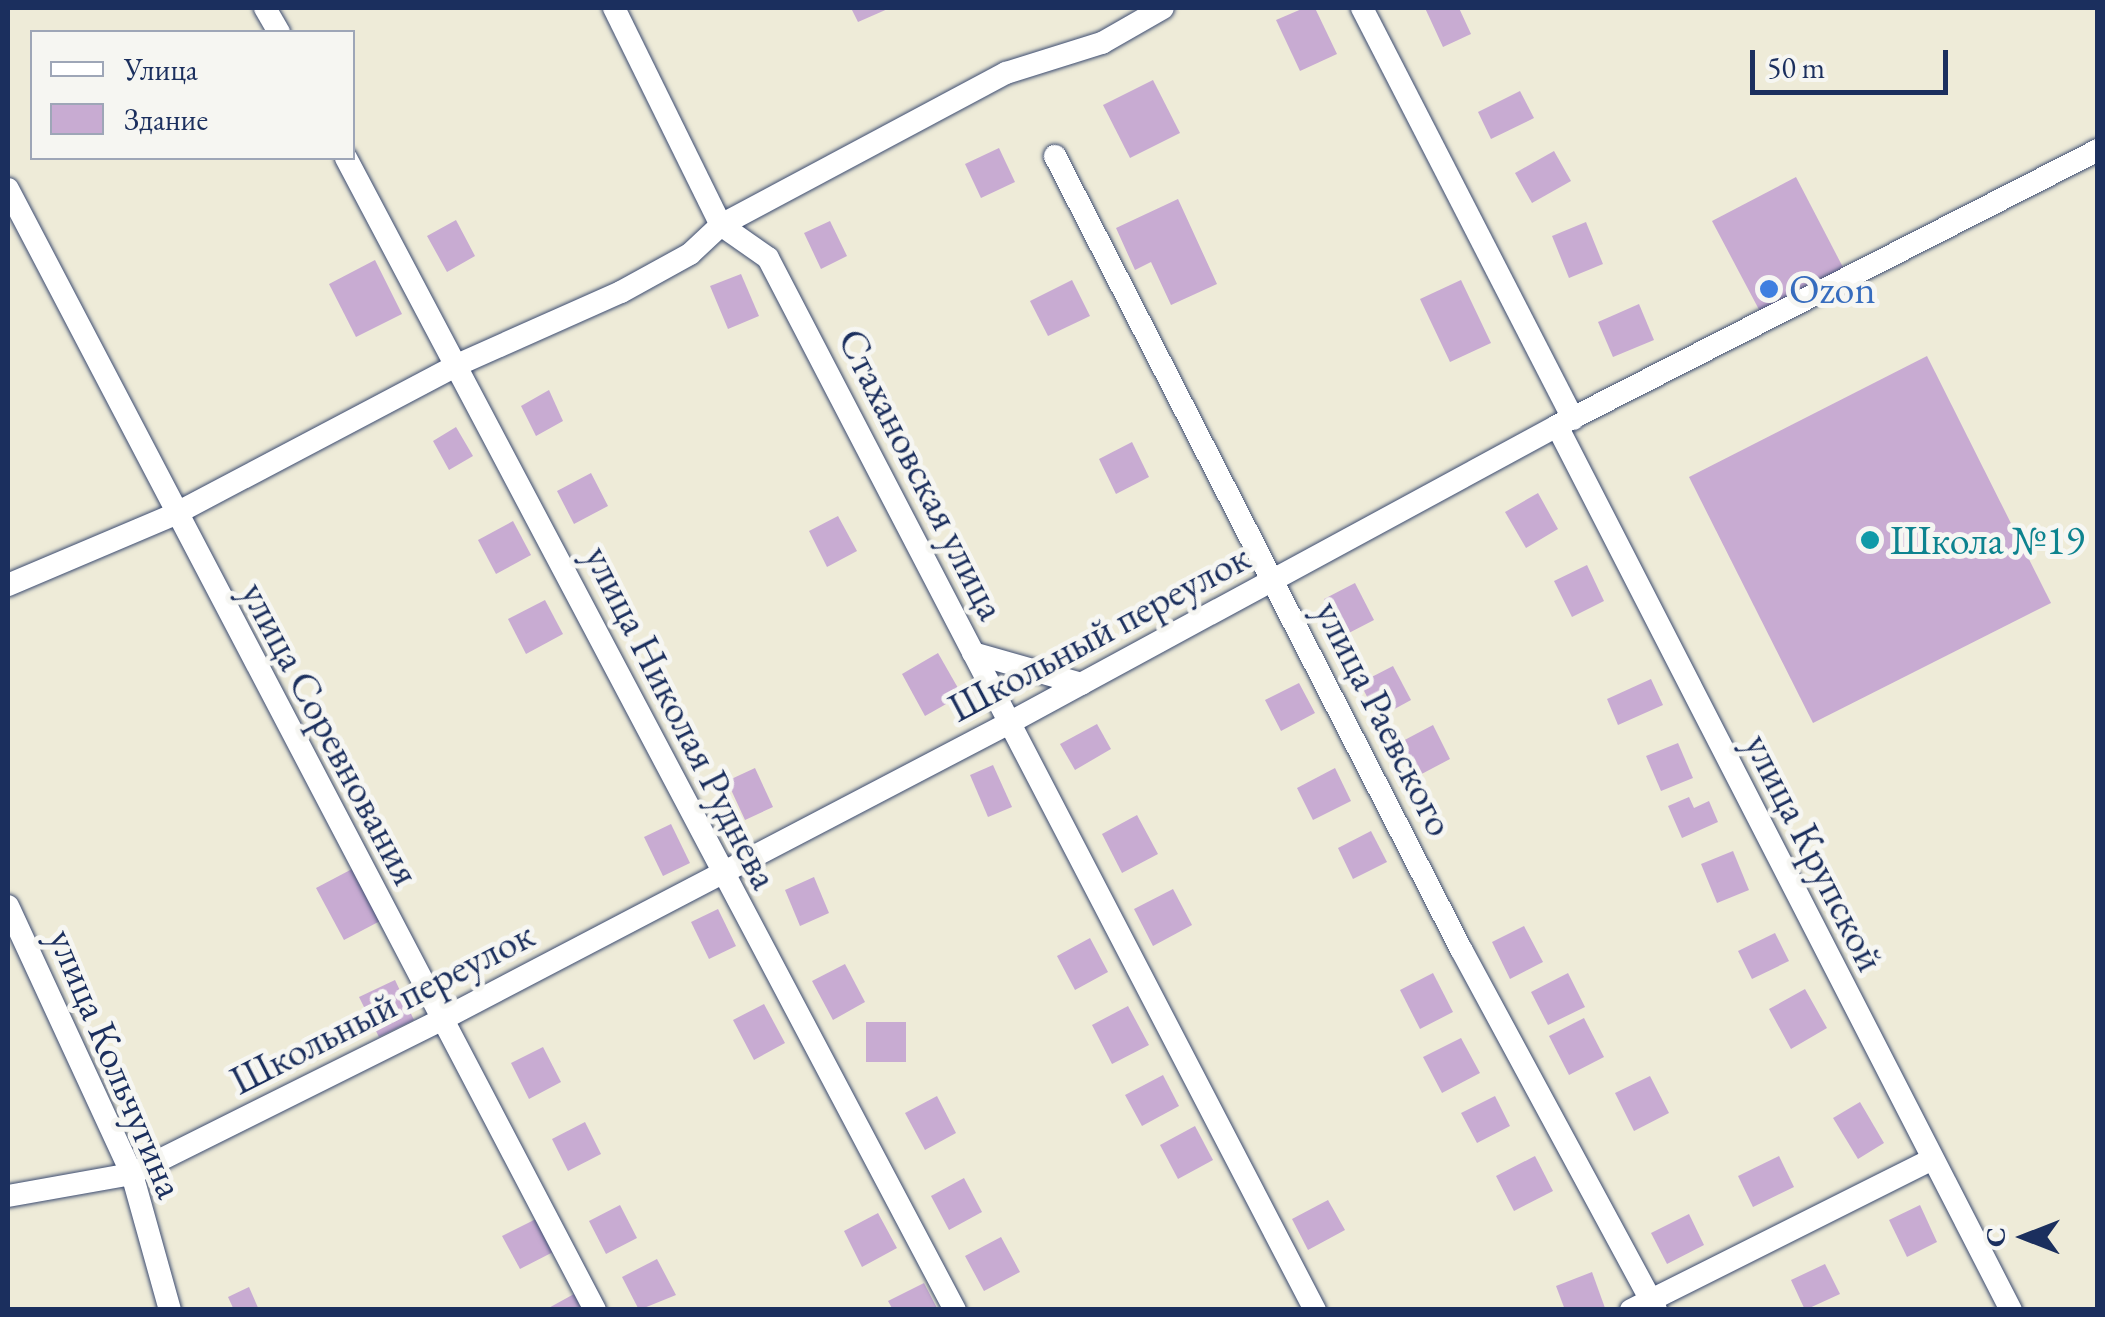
<!DOCTYPE html>
<meta charset="utf-8">
<style>
body{margin:0}
#map{position:relative;width:2105px;height:1317px;overflow:hidden;background:#eeebd8;font-family:"EB Garamond",serif}
div>[style]{position:absolute}
[style*='--x']{left:calc(var(--x)*1px);top:calc(var(--y)*1px);width:calc(var(--w)*1px);rotate:calc(var(--a)*1deg)}
.building>*{inset:0;background:#c8abd2}
.roads{filter:drop-shadow(0 0 2px #3b4b70) drop-shadow(0 0 2px #3b4b70)}
.street>*{height:22px;margin:-11px;padding:0 11px;transform-origin:11px;border-radius:11px;background:#fff}
.dots>*{width:28px;height:28px;translate:-50% -50%;box-sizing:border-box;border:5px solid #f6f6f2;border-radius:50%}
span{translate:-50% -50%;white-space:nowrap;text-align:center;line-height:1.15;-webkit-text-stroke:10px #f6f6f2;paint-order:stroke}
.shop-label{font-size:40px;color:#366cbe}
.left{translate:0 -50%;text-align:left}
.street-label{font-size:40px;color:#1b2f5e}
.culture-label{font-size:40px;color:#0d838f}
.frame{position:absolute;inset:0;border:10px solid #1b2f5e;pointer-events:none}
.legend{position:absolute;left:30px;top:30px;width:325px;height:130px;box-sizing:border-box;background:#f6f6f2;border:2px solid #9ea6b7;margin:0;padding:12px 18px;list-style:none;font-size:30px;color:#1b2f5e}
.legend li{display:flex;align-items:center;gap:20px;height:50px}
.legend b{width:50px;border:2px solid #9ea6b7}
.north{position:absolute;left:1975px;top:1187px;width:100px;height:100px;-webkit-text-stroke:8px #f6f6f2;paint-order:stroke;rotate:270deg;font-size:28px;font-weight:700;line-height:40px;text-align:center;color:#1b2f5e}
.north::after{content:'';display:block;margin:auto;width:35px;height:45px;background:#1b2f5e;clip-path:polygon(50% 0,100% 100%,50% 72%,0 100%)}
.scale{position:absolute;left:1750px;top:50px;width:198px;height:45px;box-sizing:border-box;border:5px solid #1b2f5e;border-top:0;padding-left:12px;font-size:30px;line-height:35px;white-space:nowrap;color:#1b2f5e;-webkit-text-stroke:8px #f6f6f2;paint-order:stroke}
</style>
<div id="map">
<div class="building">
<div style="clip-path:polygon(851px 8px,890px 8px,858px 22px)"></div>
<div style="clip-path:polygon(1304px 8px,1315px 8px,1337px 54px,1300px 71px,1276px 20px)"></div>
<div style="clip-path:polygon(1425px 8px,1459px 8px,1471px 34px,1443px 47px)"></div>
<div style="clip-path:polygon(1153px 80px,1180px 133px,1130px 158px,1103px 105px)"></div>
<div style="clip-path:polygon(1520px 91px,1534px 118px,1491px 139px,1478px 112px)"></div>
<div style="clip-path:polygon(999px 148px,1015px 182px,981px 198px,965px 164px)"></div>
<div style="clip-path:polygon(1554px 151px,1571px 181px,1532px 203px,1515px 173px)"></div>
<div style="clip-path:polygon(1796px 177px,1847px 275px,1764px 319px,1712px 221px)"></div>
<div style="clip-path:polygon(1178px 199px,1217px 284px,1171px 305px,1151px 262px,1135px 270px,1116px 228px)"></div>
<div style="clip-path:polygon(456px 220px,475px 256px,447px 272px,427px 236px)"></div>
<div style="clip-path:polygon(830px 221px,847px 256px,821px 269px,804px 233px)"></div>
<div style="clip-path:polygon(1586px 222px,1603px 264px,1569px 278px,1552px 236px)"></div>
<div style="clip-path:polygon(375px 260px,402px 314px,356px 337px,329px 284px)"></div>
<div style="clip-path:polygon(741px 274px,759px 316px,728px 329px,710px 286px)"></div>
<div style="clip-path:polygon(1072px 280px,1090px 316px,1048px 336px,1030px 301px)"></div>
<div style="clip-path:polygon(1461px 280px,1491px 343px,1450px 362px,1420px 299px)"></div>
<div style="clip-path:polygon(1639px 304px,1654px 340px,1613px 357px,1598px 322px)"></div>
<div style="clip-path:polygon(1927px 356px,2051px 603px,1813px 723px,1689px 477px)"></div>
<div style="clip-path:polygon(549px 390px,563px 421px,536px 436px,521px 406px)"></div>
<div style="clip-path:polygon(456px 427px,473px 456px,449px 470px,433px 441px)"></div>
<div style="clip-path:polygon(1132px 442px,1149px 477px,1116px 494px,1099px 459px)"></div>
<div style="clip-path:polygon(591px 473px,608px 506px,574px 524px,557px 491px)"></div>
<div style="clip-path:polygon(1538px 493px,1558px 529px,1526px 548px,1505px 512px)"></div>
<div style="clip-path:polygon(838px 516px,857px 551px,827px 567px,809px 531px)"></div>
<div style="clip-path:polygon(513px 521px,531px 555px,496px 574px,478px 540px)"></div>
<div style="clip-path:polygon(1587px 565px,1604px 601px,1572px 617px,1554px 581px)"></div>
<div style="clip-path:polygon(1355px 583px,1374px 620px,1343px 636px,1324px 599px)"></div>
<div style="clip-path:polygon(545px 600px,563px 634px,526px 654px,508px 619px)"></div>
<div style="clip-path:polygon(938px 653px,962px 695px,925px 716px,902px 674px)"></div>
<div style="clip-path:polygon(1393px 666px,1411px 700px,1378px 718px,1360px 683px)"></div>
<div style="clip-path:polygon(1651px 679px,1663px 705px,1618px 725px,1607px 699px)"></div>
<div style="clip-path:polygon(1299px 683px,1315px 713px,1281px 731px,1265px 700px)"></div>
<div style="clip-path:polygon(1097px 724px,1111px 749px,1075px 770px,1060px 744px)"></div>
<div style="clip-path:polygon(1433px 725px,1450px 759px,1414px 778px,1397px 744px)"></div>
<div style="clip-path:polygon(1678px 743px,1693px 778px,1661px 791px,1646px 756px)"></div>
<div style="clip-path:polygon(993px 765px,1012px 807px,988px 817px,970px 775px)"></div>
<div style="clip-path:polygon(755px 768px,773px 807px,745px 820px,727px 781px)"></div>
<div style="clip-path:polygon(1335px 768px,1351px 801px,1313px 820px,1297px 788px)"></div>
<div style="clip-path:polygon(1689px 797px,1694px 808px,1709px 801px,1718px 822px,1682px 838px,1668px 806px)"></div>
<div style="clip-path:polygon(1137px 815px,1158px 854px,1122px 873px,1102px 834px)"></div>
<div style="clip-path:polygon(671px 824px,690px 863px,663px 876px,644px 837px)"></div>
<div style="clip-path:polygon(1371px 831px,1387px 862px,1353px 879px,1338px 848px)"></div>
<div style="clip-path:polygon(1733px 851px,1749px 890px,1717px 903px,1701px 864px)"></div>
<div style="clip-path:polygon(354px 868px,382px 920px,344px 940px,316px 888px)"></div>
<div style="clip-path:polygon(814px 877px,829px 913px,800px 926px,785px 890px)"></div>
<div style="clip-path:polygon(1173px 889px,1192px 925px,1153px 946px,1134px 909px)"></div>
<div style="clip-path:polygon(718px 909px,736px 946px,709px 959px,691px 922px)"></div>
<div style="clip-path:polygon(1524px 926px,1543px 962px,1510px 979px,1492px 942px)"></div>
<div style="clip-path:polygon(1775px 933px,1789px 961px,1752px 979px,1738px 951px)"></div>
<div style="clip-path:polygon(1090px 938px,1108px 972px,1075px 990px,1057px 956px)"></div>
<div style="clip-path:polygon(845px 964px,865px 1002px,833px 1020px,812px 981px)"></div>
<div style="clip-path:polygon(1433px 973px,1453px 1012px,1420px 1029px,1400px 990px)"></div>
<div style="clip-path:polygon(1568px 973px,1585px 1007px,1548px 1025px,1531px 992px)"></div>
<div style="clip-path:polygon(395px 980px,414px 1020px,379px 1037px,359px 997px)"></div>
<div style="clip-path:polygon(1805px 989px,1827px 1028px,1791px 1049px,1769px 1009px)"></div>
<div style="clip-path:polygon(764px 1004px,785px 1043px,754px 1060px,733px 1020px)"></div>
<div style="clip-path:polygon(1128px 1006px,1149px 1045px,1112px 1064px,1092px 1025px)"></div>
<div style="clip-path:polygon(1584px 1018px,1604px 1057px,1569px 1075px,1549px 1036px)"></div>
<div style="clip-path:polygon(866px 1022px,906px 1022px,906px 1062px,866px 1062px)"></div>
<div style="clip-path:polygon(1461px 1038px,1480px 1073px,1442px 1093px,1423px 1057px)"></div>
<div style="clip-path:polygon(543px 1047px,561px 1082px,529px 1099px,511px 1063px)"></div>
<div style="clip-path:polygon(1163px 1075px,1179px 1106px,1142px 1126px,1125px 1095px)"></div>
<div style="clip-path:polygon(1650px 1076px,1669px 1113px,1634px 1131px,1615px 1093px)"></div>
<div style="clip-path:polygon(937px 1096px,956px 1133px,925px 1150px,905px 1113px)"></div>
<div style="clip-path:polygon(1495px 1096px,1510px 1126px,1477px 1143px,1461px 1113px)"></div>
<div style="clip-path:polygon(1860px 1102px,1884px 1143px,1858px 1159px,1833px 1118px)"></div>
<div style="clip-path:polygon(585px 1122px,601px 1154px,568px 1171px,552px 1139px)"></div>
<div style="clip-path:polygon(1195px 1126px,1213px 1160px,1178px 1179px,1160px 1145px)"></div>
<div style="clip-path:polygon(1535px 1156px,1553px 1191px,1514px 1211px,1496px 1176px)"></div>
<div style="clip-path:polygon(1779px 1156px,1794px 1187px,1753px 1207px,1738px 1176px)"></div>
<div style="clip-path:polygon(964px 1178px,982px 1212px,949px 1230px,931px 1196px)"></div>
<div style="clip-path:polygon(1328px 1200px,1345px 1230px,1308px 1250px,1292px 1219px)"></div>
<div style="clip-path:polygon(620px 1205px,637px 1238px,606px 1254px,589px 1221px)"></div>
<div style="clip-path:polygon(1920px 1205px,1937px 1242px,1907px 1257px,1889px 1220px)"></div>
<div style="clip-path:polygon(878px 1213px,897px 1248px,862px 1267px,844px 1231px)"></div>
<div style="clip-path:polygon(1689px 1214px,1704px 1245px,1667px 1264px,1651px 1233px)"></div>
<div style="clip-path:polygon(540px 1217px,557px 1250px,520px 1269px,502px 1236px)"></div>
<div style="clip-path:polygon(1001px 1237px,1020px 1272px,984px 1291px,965px 1256px)"></div>
<div style="clip-path:polygon(657px 1259px,676px 1295px,639px 1310px,622px 1277px)"></div>
<div style="clip-path:polygon(1825px 1264px,1840px 1294px,1805px 1310px,1791px 1280px)"></div>
<div style="clip-path:polygon(1592px 1272px,1605px 1308px,1565px 1310px,1556px 1286px)"></div>
<div style="clip-path:polygon(924px 1283px,938px 1310px,893px 1310px,888px 1301px)"></div>
<div style="clip-path:polygon(249px 1287px,259px 1310px,234px 1310px,228px 1297px)"></div>
<div style="clip-path:polygon(574px 1294px,582px 1310px,545px 1310px)"></div>
</div>
<div class="roads">
<div class="street">
<div style="--x:265;--y:8;--w:28;--a:60"></div>
<div style="--x:614;--y:8;--w:242;--a:63.8"></div>
<div style="--x:721;--y:225;--w:57;--a:35.1"></div>
<div style="--x:768;--y:258;--w:1186;--a:62.53"></div>
<div style="--x:1362;--y:8;--w:462;--a:62.8"></div>
<div style="--x:1055;--y:156;--w:891;--a:62.89"></div>
<div style="--x:1461;--y:949;--w:410;--a:61.6"></div>
<div style="--x:346;--y:158;--w:1303;--a:62.14"></div>
<div style="--x:8;--y:189;--w:1265;--a:62.36"></div>
<div style="--x:1557;--y:426;--w:994;--a:62.82"></div>
<div style="--x:8;--y:585;--w:179;--a:-23"></div>
<div style="--x:173;--y:515;--w:321;--a:-27.8"></div>
<div style="--x:457;--y:365;--w:180;--a:-24"></div>
<div style="--x:621;--y:292;--w:79;--a:-28.8"></div>
<div style="--x:690;--y:254;--w:42;--a:-43.1"></div>
<div style="--x:721;--y:225;--w:323;--a:-28.1"></div>
<div style="--x:1006;--y:73;--w:101;--a:-17.4"></div>
<div style="--x:1102;--y:43;--w:70;--a:-29.8"></div>
<div style="--x:973;--y:653;--w:113;--a:15.9"></div>
<div style="--x:8;--y:906;--w:295;--a:65.2"></div>
<div style="--x:132;--y:1174;--w:141;--a:74.4"></div>
<div style="--x:8;--y:1196;--w:126;--a:-10.1"></div>
<div style="--x:132;--y:1174;--w:345;--a:-26.5"></div>
<div style="--x:441;--y:1020;--w:641;--a:-27.6"></div>
<div style="--x:1009;--y:723;--w:623;--a:-28.46"></div>
<div style="--x:1557;--y:426;--w:607;--a:-27.03"></div>
<div style="--x:1631;--y:1310;--w:335;--a:-26.6"></div>
</div>
</div>
<div class="dots">
<div style="left:1769px;top:289px;background:#3f7fe0"></div>
<div style="left:1870px;top:540px;background:#0f9aa8"></div>
</div>
<div class="shop-label">
<span class="left" style="left:1789px;top:289px">Ozon</span>
</div>
<div class="street-label">
<span style="left:922px;top:474px;rotate:63deg">Стахановская улица</span>
<span style="left:1099px;top:632px;rotate:-28deg">Школьный переулок</span>
<span style="left:682px;top:717px;rotate:63deg">улица Николая Руднева</span>
<span style="left:1385px;top:718px;rotate:63deg">улица Раевского</span>
<span style="left:331px;top:733px;rotate:62deg">улица Соревнования</span>
<span style="left:1815px;top:852px;rotate:63deg">улица Крупской</span>
<span style="left:382px;top:1007px;rotate:-27deg">Школьный переулок</span>
<span style="left:117px;top:1063px;rotate:67deg">улица Кольчугина</span>
</div>
<div class="culture-label">
<span class="left" style="left:1890px;top:540px">Школа №19</span>
</div>
<div class="frame"></div>
<ul class="legend">
<li><b style="height:12px;background:#fff"></b>Улица</li>
<li><b style="height:28px;background:#c8abd2"></b>Здание</li>
</ul>
<div class="north">С</div>
<div class="scale">50 m</div>
</div>
